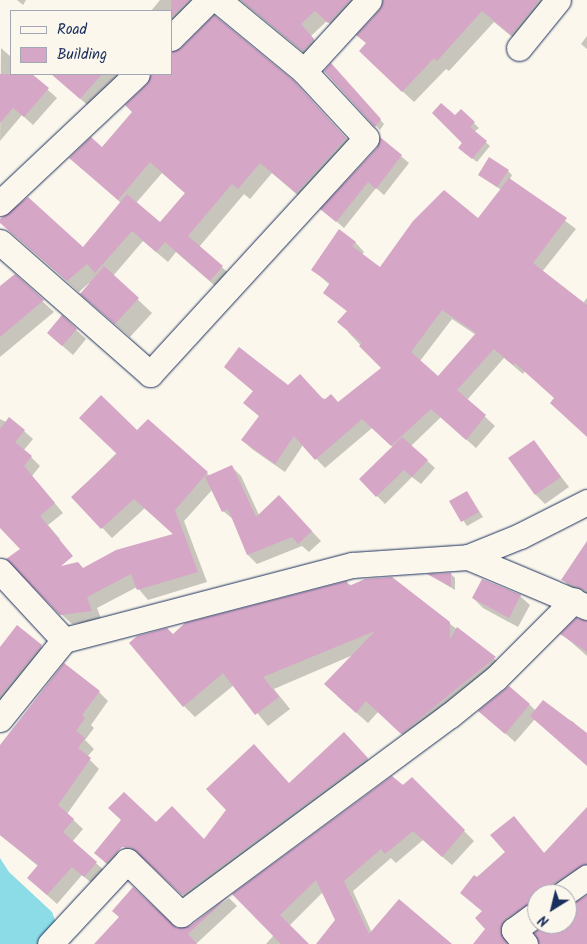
<!DOCTYPE html>
<style>
body{margin:0}
#map{position:relative;width:587px;height:944px;overflow:hidden;background:#fbf7ec;font-family:Kalam,sans-serif}
div>[style]{position:absolute}
[style*='--x']{left:calc(var(--x)*1px);top:calc(var(--y)*1px);width:calc(var(--w)*1px);rotate:calc(var(--a)*1deg)}
.water>*{inset:0;background:#8bdce6}
.shadow>*{inset:0;background:#0003}
.building>*{inset:0;background:#d6a6c7}
.roads{filter:drop-shadow(0 0 1px #1b2f5e) drop-shadow(0 0 1px #1b2f5e)}
.minor>*{height:25px;margin:-12.5px;padding:0 12.5px;transform-origin:12.5px;border-radius:12.5px;background:#fbf7ec}
span{translate:-50% -50%;white-space:nowrap;text-align:center;line-height:1.15;-webkit-text-stroke:4px #fbf7ec;paint-order:stroke}
.legend{position:absolute;left:10px;top:10px;width:162px;height:65px;box-sizing:border-box;background:#fbf7ec;border:1px solid #a1a7b3;margin:0;padding:6px 9px;list-style:none;font-size:15px;color:#1b2f5e}
.legend li{display:flex;align-items:center;gap:10px;height:25px}
.legend b{width:25px;border:1px solid #a1a7b3}
.north{position:absolute;left:527px;top:884px;width:50px;height:50px;box-sizing:border-box;background:#fbf7ec;border:1px solid #a1a7b3;border-radius:50%;rotate:216deg;font-size:14px;font-weight:700;line-height:20px;text-align:center;color:#1b2f5e}
.north::after{content:'';display:block;margin:auto;width:18px;height:22px;background:#1b2f5e;clip-path:polygon(50% 0,100% 100%,50% 72%,0 100%)}
</style>
<div id="map">
<div class="water">
<div style="clip-path:polygon(0 858px,9px 872px,52px 912px,58px 928px,53px 944px,0 944px)"></div>
</div>
<div class="shadow">
<div style="clip-path:polygon(17px 0,26px 0,23px 5px)"></div>
<div style="clip-path:polygon(160px 0,213px 0,171px 40px,171px 11px,151px 11px)"></div>
<div style="clip-path:polygon(240px 0,373px 0,340px 33px,327px 21px,311px 36px,324px 51px,314px 61px)"></div>
<div style="clip-path:polygon(383px 0,562px 0,523px 46px,494px 22px,449px 71px,446px 69px,414px 102px,371px 62px,367px 44px,358px 35px,384px 4px)"></div>
<div style="clip-path:polygon(587px 36px,587px 49px,581px 44px)"></div>
<div style="clip-path:polygon(1px 48px,11px 57px,11px 74px,30px 74px,57px 98px,33px 125px,22px 115px,0 141px)"></div>
<div style="clip-path:polygon(331px 65px,384px 124px,380px 130px,325px 71px)"></div>
<div style="clip-path:polygon(52px 74px,122px 74px,92px 109px)"></div>
<div style="clip-path:polygon(evenodd,151px 74px,171px 74px,305px 94px,357px 150px,308px 204px,272px 173px,250px 199px,244px 194px,199px 247px,234px 278px,222px 292px,176px 252px,168px 262px,143px 241px,113px 276px,152px 313px,130px 337px,96px 307px,89px 283px,79px 292px,0 221px,83px 248px,121px 203px,71px 158px,103px 149px,133px 113px,152px 79px,151px 74px,162px 173px,186px 194px,160px 224px,136px 203px,162px 173px)"></div>
<div style="clip-path:polygon(461px 111px,479px 128px,474px 132px,490px 146px,477px 162px,464px 152px,455px 117px)"></div>
<div style="clip-path:polygon(381px 139px,409px 163px,384px 195px,376px 188px,344px 228px,322px 209px,378px 148px)"></div>
<div style="clip-path:polygon(evenodd,508px 171px,512px 175px,510px 179px,576px 229px,542px 272px,583px 303px,587px 298px,587px 436px,556px 398px,525px 371px,523px 374px,504px 358px,467px 400px,495px 426px,476px 448px,441px 417px,411px 446px,435px 468px,421px 484px,412px 477px,385px 504px,360px 479px,393px 447px,372px 428px,325px 468px,303px 445px,285px 472px,252px 449px,242px 440px,260px 417px,245px 403px,254px 392px,225px 367px,338px 403px,382px 368px,348px 332px,348px 312px,324px 293px,330px 285px,313px 270px,355px 242px,364px 252px,362px 255px,380px 268px,478px 219px,501px 190px,480px 175px,508px 171px,452px 319px,476px 335px,438px 378px,420px 361px,452px 319px)"></div>
<div style="clip-path:polygon(15px 276px,54px 312px,0 357px,0 288px)"></div>
<div style="clip-path:polygon(62px 317px,86px 339px,73px 355px,58px 342px)"></div>
<div style="clip-path:polygon(0 419px,24px 431px,33px 439px,24px 450px,40px 466px,32px 476px,63px 513px,48px 525px,60px 539px,38px 566px,0 526px)"></div>
<div style="clip-path:polygon(148px 421px,210px 476px,231px 466px,241px 476px,259px 515px,289px 507px,321px 541px,309px 552px,302px 546px,257px 564px,248px 555px,234px 520px,223px 511px,212px 490px,184px 521px,207px 582px,148px 600px,137px 587px,97px 608px,102px 621px,72px 624px,61px 614px,83px 569px,174px 535px,145px 508px,112px 538px,73px 497px)"></div>
<div style="clip-path:polygon(534px 442px,569px 487px,545px 504px,536px 495px)"></div>
<div style="clip-path:polygon(467px 492px,483px 517px,467px 526px,451px 502px)"></div>
<div style="clip-path:polygon(587px 557px,587px 596px,571px 588px,562px 579px)"></div>
<div style="clip-path:polygon(451px 574px,455px 578px,455px 590px,430px 575px)"></div>
<div style="clip-path:polygon(346px 583px,449px 623px,507px 669px,413px 744px,378px 712px,368px 723px,337px 696px,353px 655px,274px 689px,290px 709px,268px 726px,234px 685px,195px 717px,184px 706px,173px 635px)"></div>
<div style="clip-path:polygon(520px 596px,530px 605px,518px 627px,483px 608px,473px 598px)"></div>
<div style="clip-path:polygon(587px 622px,587px 656px,562px 634px)"></div>
<div style="clip-path:polygon(41px 646px,50px 655px,0 707px,0 649px)"></div>
<div style="clip-path:polygon(99px 692px,108px 701px,91px 725px,94px 728px,85px 740px,94px 749px,87px 757px,99px 769px,67px 814px,83px 829px,72px 842px,106px 872px,94px 885px,82px 875px,57px 904px,38px 887px,38px 866px,0 835px,0 747px)"></div>
<div style="clip-path:polygon(529px 704px,536px 711px,572px 721px,587px 734px,587px 765px,535px 719px,515px 742px,480px 711px)"></div>
<div style="clip-path:polygon(evenodd,356px 746px,379px 771px,195px 906px,144px 859px,108px 865px,96px 853px,156px 824px,205px 841px,227px 810px,290px 784px,356px 746px,128px 844px,118px 854px,117px 853px,120px 848px,128px 844px)"></div>
<div style="clip-path:polygon(412px 779px,474px 841px,452px 865px,423px 840px,396px 863px,391px 858px,353px 891px,377px 944px,318px 944px,337px 921px,323px 892px,289px 926px,308px 944px,266px 944px,274px 935px,234px 894px)"></div>
<div style="clip-path:polygon(587px 809px,587px 878px,564px 894px,537px 894px,537px 914px,511px 944px,475px 944px,487px 929px,483px 912px,461px 893px,507px 852px,514px 818px,545px 854px)"></div>
<div style="clip-path:polygon(229px 898px,237px 906px,196px 944px,96px 944px,190px 927px)"></div>
</div>
<div class="building">
<div style="clip-path:polygon(171px 0,189px 0,171px 17px)"></div>
<div style="clip-path:polygon(241px 0,350px 0,328px 23px,315px 11px,301px 24px,314px 39px,303px 51px)"></div>
<div style="clip-path:polygon(383px 0,539px 0,511px 35px,482px 11px,437px 61px,434px 58px,402px 92px,359px 51px,366px 43px,356px 35px,380px 10px)"></div>
<div style="clip-path:polygon(214px 15px,294px 81px,346px 138px,296px 193px,260px 163px,238px 189px,232px 184px,188px 236px,223px 266px,210px 281px,165px 242px,156px 252px,132px 231px,95px 273px,87px 264px,67px 281px,0 223px,0 219px,28px 197px,83px 247px,127px 194px,160px 222px,185px 193px,150px 162px,118px 200px,69px 158px,91px 137px,102px 147px,132px 112px,125px 105px,147px 84px,151px 74px,171px 74px,171px 52px,181px 48px)"></div>
<div style="clip-path:polygon(331px 63px,381px 119px,375px 127px,324px 71px)"></div>
<div style="clip-path:polygon(0 74px,32px 74px,49px 88px,24px 117px,13px 108px,0 123px)"></div>
<div style="clip-path:polygon(51px 74px,102px 74px,80px 99px)"></div>
<div style="clip-path:polygon(441px 103px,455px 115px,461px 109px,475px 122px,470px 127px,487px 141px,472px 159px,458px 148px,462px 143px,432px 113px)"></div>
<div style="clip-path:polygon(380px 137px,402px 155px,376px 189px,368px 182px,336px 222px,320px 209px,377px 148px)"></div>
<div style="clip-path:polygon(489px 157px,509px 170px,497px 187px,478px 175px)"></div>
<div style="clip-path:polygon(evenodd,509px 178px,567px 218px,533px 263px,587px 305px,587px 437px,550px 403px,554px 398px,515px 363px,513px 365px,494px 349px,457px 390px,486px 415px,466px 440px,431px 409px,391px 446px,362px 419px,315px 460px,294px 436px,275px 464px,241px 440px,259px 416px,243px 403px,253px 391px,224px 367px,239px 347px,288px 385px,300px 374px,324px 400px,331px 394px,338px 402px,381px 368px,359px 346px,362px 343px,337px 322px,347px 311px,323px 293px,330px 283px,311px 270px,339px 229px,356px 242px,352px 246px,380px 267px,413px 221px,444px 190px,478px 218px,509px 178px,442px 310px,476px 333px,438px 376px,411px 352px,442px 310px)"></div>
<div style="clip-path:polygon(104px 266px,139px 298px,115px 324px,80px 294px)"></div>
<div style="clip-path:polygon(15px 274px,44px 300px,0 337px,0 286px)"></div>
<div style="clip-path:polygon(62px 315px,77px 329px,62px 346px,47px 333px)"></div>
<div style="clip-path:polygon(101px 395px,137px 430px,148px 419px,208px 472px,175px 510px,198px 572px,137px 590px,131px 574px,87px 597px,92px 611px,60px 615px,6px 559px,20px 549px,0 528px,0 429px,9px 417px,25px 430px,15px 442px,32px 456px,24px 466px,55px 503px,40px 516px,73px 556px,61px 566px,78px 562px,83px 568px,116px 550px,173px 534px,134px 499px,101px 529px,71px 497px,117px 454px,79px 418px)"></div>
<div style="clip-path:polygon(402px 437px,428px 460px,412px 477px,404px 470px,376px 497px,359px 479px)"></div>
<div style="clip-path:polygon(534px 440px,561px 477px,535px 495px,508px 458px)"></div>
<div style="clip-path:polygon(232px 465px,256px 517px,279px 495px,312px 531px,298px 544px,292px 537px,247px 555px,228px 509px,222px 512px,205px 477px)"></div>
<div style="clip-path:polygon(467px 491px,479px 512px,461px 522px,449px 501px)"></div>
<div style="clip-path:polygon(587px 541px,587px 591px,561px 580px)"></div>
<div style="clip-path:polygon(451px 573px,451px 587px,427px 574px)"></div>
<div style="clip-path:polygon(392px 577px,450px 622px,450px 639px,457px 627px,496px 657px,401px 734px,366px 701px,356px 713px,324px 684px,375px 631px,263px 677px,279px 697px,255px 715px,223px 673px,183px 707px,129px 643px,137px 636px,167px 628px,173px 634px,185px 623px,347px 581px,349px 586px,365px 579px)"></div>
<div style="clip-path:polygon(482px 579px,521px 595px,509px 618px,472px 598px)"></div>
<div style="clip-path:polygon(576px 618px,587px 621px,587px 652px,560px 634px)"></div>
<div style="clip-path:polygon(17px 625px,42px 645px,0 696px,0 647px)"></div>
<div style="clip-path:polygon(64px 663px,100px 691px,82px 715px,85px 718px,76px 731px,85px 738px,78px 748px,91px 758px,58px 805px,74px 819px,63px 832px,97px 862px,84px 877px,72px 867px,47px 895px,27px 878px,38px 865px,0 835px,0 745px)"></div>
<div style="clip-path:polygon(509px 686px,530px 704px,505px 734px,478px 711px)"></div>
<div style="clip-path:polygon(543px 700px,587px 733px,587px 766px,530px 716px)"></div>
<div style="clip-path:polygon(344px 732px,368px 758px,182px 895px,131px 847px,122px 847px,106px 863px,94px 853px,121px 820px,108px 808px,124px 792px,156px 822px,172px 806px,204px 839px,226px 810px,206px 789px,254px 744px,289px 783px)"></div>
<div style="clip-path:polygon(392px 776px,403px 785px,412px 777px,465px 830px,442px 857px,413px 831px,385px 854px,381px 849px,344px 881px,369px 934px,399px 899px,452px 944px,316px 944px,335px 920px,316px 880px,280px 915px,309px 944px,281px 944px,232px 894px)"></div>
<div style="clip-path:polygon(587px 807px,587px 863px,555px 882px,549px 894px,537px 894px,537px 899px,505px 919px,500px 931px,507px 944px,473px 944px,485px 929px,475px 918px,482px 911px,460px 893px,474px 875px,477px 877px,505px 852px,490px 835px,514px 816px,544px 853px)"></div>
<div style="clip-path:polygon(133px 887px,177px 928px,190px 926px,229px 896px,188px 934px,197px 944px,94px 944px,119px 917px,112px 911px)"></div>
<div style="clip-path:polygon(587px 895px,587px 944px,539px 944px,534px 933px,546px 924px,567px 924px,567px 907px)"></div>
</div>
<div class="roads">
<div class="minor">
<div style="--x:218;--y:0;--w:112;--a:39.5"></div>
<div style="--x:304;--y:71;--w:96;--a:-47.5"></div>
<div style="--x:171;--y:38;--w:54;--a:-45"></div>
<div style="--x:519;--y:48;--w:62;--a:-50.9"></div>
<div style="--x:0;--y:203;--w:188;--a:-43.3"></div>
<div style="--x:0;--y:242;--w:200;--a:41.3"></div>
<div style="--x:150;--y:374;--w:320;--a:-47.5"></div>
<div style="--x:366;--y:138;--w:91;--a:-132.8"></div>
<div style="--x:468;--y:557;--w:56;--a:-22"></div>
<div style="--x:520;--y:536;--w:75;--a:-26.9"></div>
<div style="--x:0;--y:571;--w:94;--a:47.2"></div>
<div style="--x:0;--y:719;--w:102;--a:-51"></div>
<div style="--x:64;--y:640;--w:298;--a:-14.6"></div>
<div style="--x:352;--y:565;--w:116;--a:-3.9"></div>
<div style="--x:468;--y:557;--w:129;--a:22.8"></div>
<div style="--x:563;--y:894;--w:29;--a:-35"></div>
<div style="--x:50;--y:944;--w:113;--a:-47.1"></div>
<div style="--x:127;--y:861;--w:76;--a:44.5"></div>
<div style="--x:181;--y:914;--w:333;--a:-36.5"></div>
<div style="--x:449;--y:716;--w:60;--a:-39"></div>
<div style="--x:496;--y:678;--w:110;--a:-45"></div>
<div style="--x:525;--y:944;--w:18;--a:-128"></div>
<div style="--x:514;--y:930;--w:29;--a:-36"></div>
</div>
</div>
<ul class="legend">
<li><b style="height:6px;background:#fbf7ec"></b>Road</li>
<li><b style="height:14px;background:#d6a6c7"></b>Building</li>
</ul>
<div class="north">N</div>
</div>
